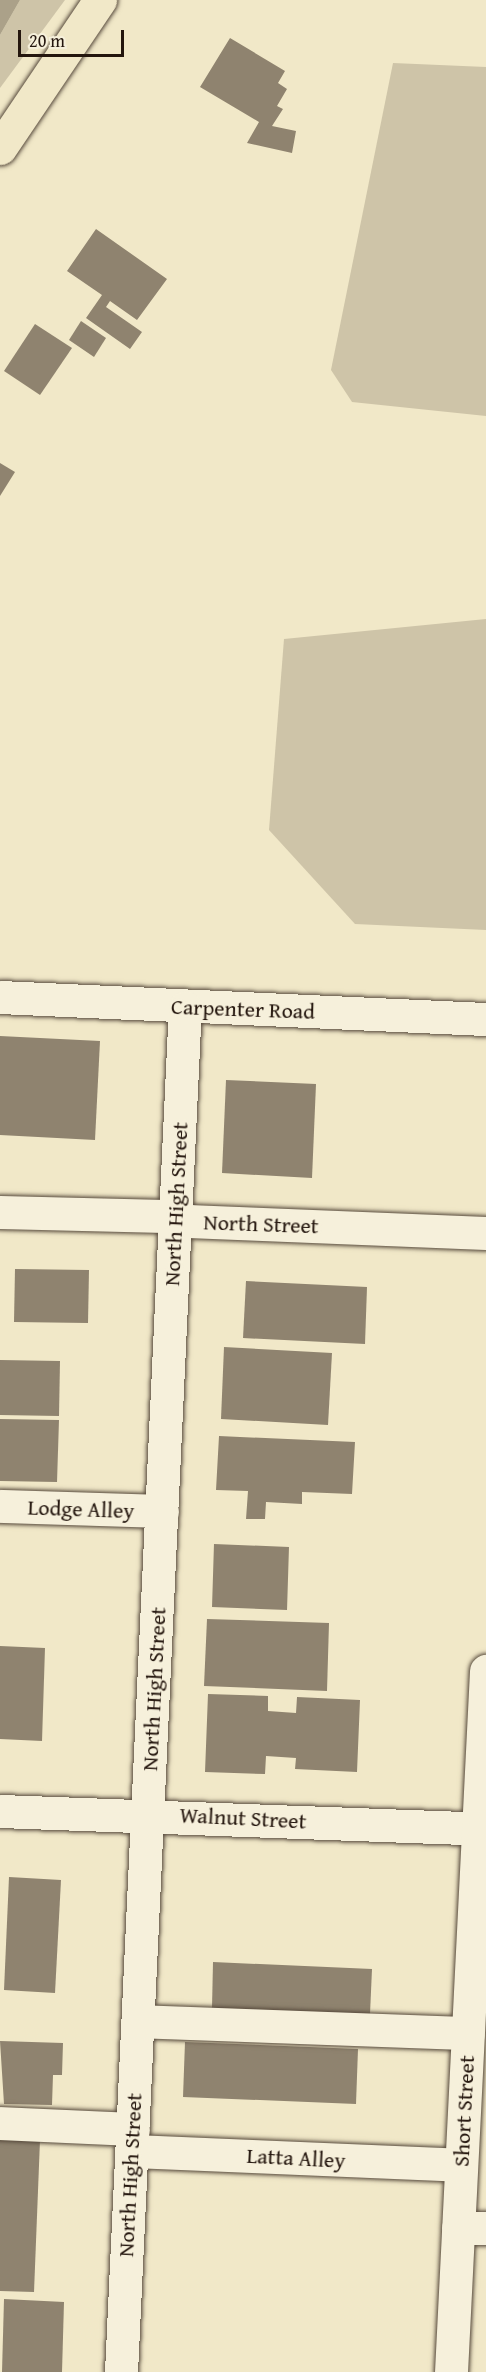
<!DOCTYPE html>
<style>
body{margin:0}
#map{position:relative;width:486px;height:2372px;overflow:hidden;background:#f1e8c8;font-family:"Gentium Book Plus",serif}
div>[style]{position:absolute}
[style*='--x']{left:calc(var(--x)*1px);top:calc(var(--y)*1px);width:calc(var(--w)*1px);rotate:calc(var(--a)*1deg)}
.green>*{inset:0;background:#cec4a8}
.water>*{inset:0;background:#aba189}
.building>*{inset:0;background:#8f836f}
.roads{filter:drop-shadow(0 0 2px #574a3c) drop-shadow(0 0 2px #574a3c)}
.minor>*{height:33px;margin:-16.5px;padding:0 16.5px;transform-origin:16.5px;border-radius:16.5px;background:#f6f0db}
.highway>*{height:33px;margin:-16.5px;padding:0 16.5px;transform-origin:16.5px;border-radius:16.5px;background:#f1e8c8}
span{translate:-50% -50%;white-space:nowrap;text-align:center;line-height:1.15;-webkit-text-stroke:5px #f6f0db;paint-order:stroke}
.street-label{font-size:22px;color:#24160e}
.scale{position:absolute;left:18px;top:30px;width:106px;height:27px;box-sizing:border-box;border:3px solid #24160e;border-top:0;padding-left:8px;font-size:18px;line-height:21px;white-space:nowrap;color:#24160e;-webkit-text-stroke:4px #f6f0db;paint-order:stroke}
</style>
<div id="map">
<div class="green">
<div style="clip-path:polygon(20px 0,65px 0,0 88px,0 35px)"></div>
<div style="clip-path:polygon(393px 63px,486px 67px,486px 416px,352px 402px,331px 370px)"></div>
<div style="clip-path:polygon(486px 619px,486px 930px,355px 924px,269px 830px,284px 639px)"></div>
</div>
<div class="water">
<div style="clip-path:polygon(0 0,20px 0,0 35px)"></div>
</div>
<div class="building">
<div style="clip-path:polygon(230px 38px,285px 71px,278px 83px,287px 89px,277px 106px,283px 109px,272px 126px,296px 131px,292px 153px,247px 143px,259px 122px,200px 87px)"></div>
<div style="clip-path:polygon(96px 229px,167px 279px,137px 320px,110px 301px,106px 307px,142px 332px,130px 349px,86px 318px,102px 295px,67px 271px)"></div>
<div style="clip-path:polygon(81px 321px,106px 338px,94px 357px,69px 340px)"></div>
<div style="clip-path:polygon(35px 324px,72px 348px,40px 395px,4px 371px)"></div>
<div style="clip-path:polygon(0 463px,15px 472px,0 496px)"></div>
<div style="clip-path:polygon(0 1036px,100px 1041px,95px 1140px,0 1135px)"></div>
<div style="clip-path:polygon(226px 1080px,316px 1084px,312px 1178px,222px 1173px)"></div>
<div style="clip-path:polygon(15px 1269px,89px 1270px,88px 1323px,14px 1322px)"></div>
<div style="clip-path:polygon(246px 1281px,367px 1287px,365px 1344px,243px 1338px)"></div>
<div style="clip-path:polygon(224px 1347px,332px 1353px,328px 1425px,221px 1419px)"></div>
<div style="clip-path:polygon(0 1360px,60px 1361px,59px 1416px,0 1415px)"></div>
<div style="clip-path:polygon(0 1419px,59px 1420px,57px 1482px,0 1481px)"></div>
<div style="clip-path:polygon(219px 1436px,355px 1442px,352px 1494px,302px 1492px,302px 1504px,266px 1502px,265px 1519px,246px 1519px,248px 1491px,216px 1490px)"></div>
<div style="clip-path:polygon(214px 1544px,289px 1547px,287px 1610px,212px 1607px)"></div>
<div style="clip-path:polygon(207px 1619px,329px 1623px,327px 1691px,204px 1686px)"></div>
<div style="clip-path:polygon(0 1646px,45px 1648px,42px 1741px,0 1739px)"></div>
<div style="clip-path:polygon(208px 1694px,268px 1696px,268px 1711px,296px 1713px,297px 1697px,360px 1700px,357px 1772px,295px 1769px,296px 1758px,266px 1756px,265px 1774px,205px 1772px)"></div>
<div style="clip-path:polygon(9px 1877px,61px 1880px,55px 1993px,4px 1990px)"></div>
<div style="clip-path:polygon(213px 1962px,372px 1969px,370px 2014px,212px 2008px)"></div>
<div style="clip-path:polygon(0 2041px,63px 2043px,62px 2075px,53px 2075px,52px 2105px,4px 2104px)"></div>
<div style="clip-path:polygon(185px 2042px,358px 2049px,356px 2104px,183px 2097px)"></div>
<div style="clip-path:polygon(0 2139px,40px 2140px,34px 2292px,0 2291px)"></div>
<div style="clip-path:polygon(4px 2299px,64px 2302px,62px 2372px,2px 2372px)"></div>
</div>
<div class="roads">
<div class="minor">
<div style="--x:0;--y:997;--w:486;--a:2.6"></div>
<div style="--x:0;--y:1212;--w:165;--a:1.4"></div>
<div style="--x:165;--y:1216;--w:24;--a:12"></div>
<div style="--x:188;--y:1221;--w:298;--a:2.3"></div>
<div style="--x:0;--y:1506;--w:162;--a:1.8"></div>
<div style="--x:0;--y:1811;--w:486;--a:2.1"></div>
<div style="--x:138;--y:2021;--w:330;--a:2.1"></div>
<div style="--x:0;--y:2123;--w:133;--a:2.6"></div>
<div style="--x:132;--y:2151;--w:329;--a:2.4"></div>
<div style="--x:458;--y:2228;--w:28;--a:0"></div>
<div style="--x:121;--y:2372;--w:1366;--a:-87.32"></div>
<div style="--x:451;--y:2372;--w:702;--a:-87.14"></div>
</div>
<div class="highway">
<div style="--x:0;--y:148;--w:179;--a:-56"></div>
</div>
</div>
<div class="street-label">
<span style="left:243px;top:1009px;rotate:2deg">Carpenter Road</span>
<span style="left:176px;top:1204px;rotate:-87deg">North High Street</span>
<span style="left:261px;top:1224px;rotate:2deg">North Street</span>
<span style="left:81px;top:1509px;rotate:2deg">Lodge Alley</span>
<span style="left:154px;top:1689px;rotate:-87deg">North High Street</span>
<span style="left:243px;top:1818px;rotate:3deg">Walnut Street</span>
<span style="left:464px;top:2111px;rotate:-87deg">Short Street</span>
<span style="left:296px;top:2158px;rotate:3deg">Latta Alley</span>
<span style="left:130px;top:2175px;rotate:-87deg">North High Street</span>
</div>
<div class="scale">20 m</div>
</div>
